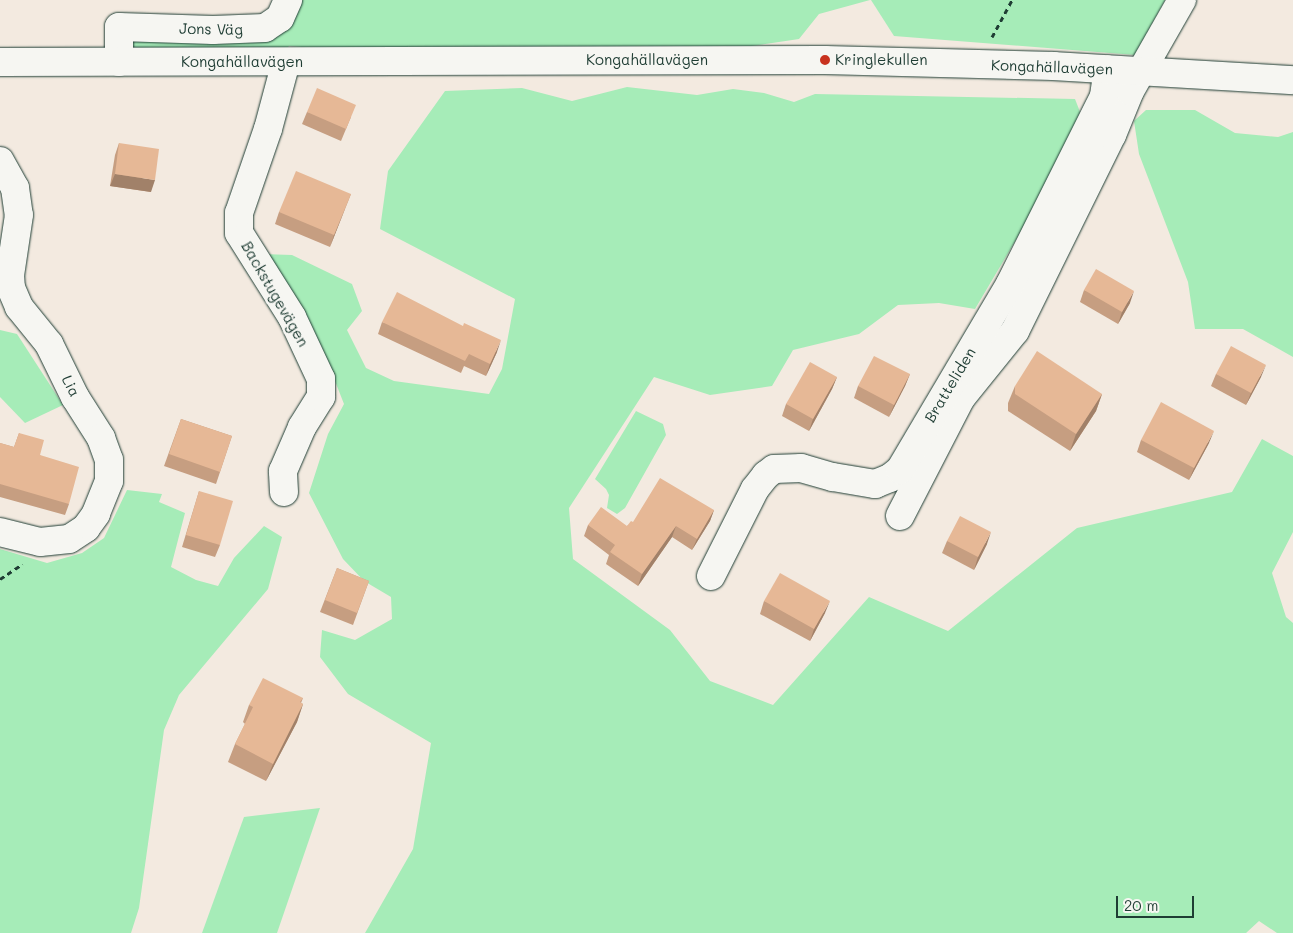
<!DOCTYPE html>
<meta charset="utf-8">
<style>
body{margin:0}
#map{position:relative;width:1293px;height:933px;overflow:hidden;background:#f3eae0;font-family:Mali,sans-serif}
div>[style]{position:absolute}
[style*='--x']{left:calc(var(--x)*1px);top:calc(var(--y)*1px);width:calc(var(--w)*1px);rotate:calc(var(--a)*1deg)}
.green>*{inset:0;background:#a6ecb8}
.path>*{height:3px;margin-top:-1.5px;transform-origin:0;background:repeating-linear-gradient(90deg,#1f3d34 0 5px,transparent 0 9px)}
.roads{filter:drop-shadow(0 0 1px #1f3d34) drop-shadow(0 0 1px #1f3d34)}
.minor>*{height:28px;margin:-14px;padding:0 14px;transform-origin:14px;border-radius:14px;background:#f6f6f2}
.major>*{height:28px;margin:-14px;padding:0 14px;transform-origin:14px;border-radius:14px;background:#f6f6f2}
.wall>*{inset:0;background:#c69e81}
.shaded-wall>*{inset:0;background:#a18169}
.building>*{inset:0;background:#e6b896}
.dots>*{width:14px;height:14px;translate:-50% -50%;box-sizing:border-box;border:2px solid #f6f6f2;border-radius:50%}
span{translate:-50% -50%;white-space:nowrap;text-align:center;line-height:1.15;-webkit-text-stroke:5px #f6f6f2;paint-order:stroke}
.street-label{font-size:15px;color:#1f3d34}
.poi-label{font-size:15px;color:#1f3d34}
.left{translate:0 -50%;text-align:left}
.scale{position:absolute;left:1116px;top:896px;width:78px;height:22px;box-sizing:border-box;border:2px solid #1f3d34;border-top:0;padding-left:6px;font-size:15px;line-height:18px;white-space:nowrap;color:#1f3d34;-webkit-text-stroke:4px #f6f6f2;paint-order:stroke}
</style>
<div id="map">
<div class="green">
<div style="clip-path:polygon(294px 0,870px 0,819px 14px,799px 39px,752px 46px,303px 49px,301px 47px,289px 46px,286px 49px,140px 49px,130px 46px,131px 37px,251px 35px)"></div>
<div style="clip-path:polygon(871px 0,1165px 0,1135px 55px,894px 36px)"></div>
<div style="clip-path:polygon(627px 87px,697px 95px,733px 89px,764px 93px,794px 102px,815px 94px,1075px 99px,1082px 117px,1056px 172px,975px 309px,939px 303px,898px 305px,859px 334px,793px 350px,772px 386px,710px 395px,654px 377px,569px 508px,573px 559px,670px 630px,710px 681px,773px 705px,869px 597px,948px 631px,1077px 528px,1232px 492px,1262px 439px,1293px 456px,1293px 532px,1272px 573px,1286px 617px,1293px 623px,1293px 933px,1277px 933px,1259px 921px,1246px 933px,365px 933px,413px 849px,431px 743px,348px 694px,320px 657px,322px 630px,355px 640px,392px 619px,391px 597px,364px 581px,343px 559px,309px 493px,328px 434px,344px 404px,322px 348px,300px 307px,262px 254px,292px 255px,352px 284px,362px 311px,347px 330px,366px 368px,394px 381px,489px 394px,502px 369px,515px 299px,380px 229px,388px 171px,445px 91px,522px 88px,572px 101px)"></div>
<div style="clip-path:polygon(1146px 110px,1195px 110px,1235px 133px,1278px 137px,1293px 132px,1293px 357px,1243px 329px,1195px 329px,1188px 282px,1139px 154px,1134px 121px)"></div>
<div style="clip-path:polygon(0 330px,17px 334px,63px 405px,25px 423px,0 397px)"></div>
<div style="clip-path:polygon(636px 411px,663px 424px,666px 435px,625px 508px,617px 514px,607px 508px,609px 495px,606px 489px,595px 479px)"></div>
<div style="clip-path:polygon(127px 490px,162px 494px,159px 502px,185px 513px,171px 567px,196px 580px,218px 586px,234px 558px,264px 526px,282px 537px,268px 589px,179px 695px,164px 730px,139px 908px,131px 933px,0 933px,0 549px,47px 563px,82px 553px,104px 538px)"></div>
<div style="clip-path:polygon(320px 808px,277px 933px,202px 933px,244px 817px)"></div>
</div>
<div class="path">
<div style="--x:992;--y:37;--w:42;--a:-61.6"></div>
<div style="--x:0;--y:579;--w:27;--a:-34"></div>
</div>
<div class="roads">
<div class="minor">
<div style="--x:119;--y:62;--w:35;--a:-90"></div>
<div style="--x:119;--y:27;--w:94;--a:1.8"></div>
<div style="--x:213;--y:30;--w:52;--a:-2.2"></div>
<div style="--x:265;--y:28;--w:18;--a:-34"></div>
<div style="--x:280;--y:18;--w:20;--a:-66"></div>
<div style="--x:0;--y:161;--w:31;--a:61"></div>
<div style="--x:15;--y:188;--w:27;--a:82"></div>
<div style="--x:19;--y:215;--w:61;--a:98.5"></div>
<div style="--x:10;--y:275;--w:13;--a:86"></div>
<div style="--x:11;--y:288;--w:21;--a:67"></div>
<div style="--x:19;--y:307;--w:48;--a:51"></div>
<div style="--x:49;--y:344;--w:59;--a:63.9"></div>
<div style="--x:75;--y:397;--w:49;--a:57.6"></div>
<div style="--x:101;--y:438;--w:23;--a:70"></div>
<div style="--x:109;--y:460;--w:21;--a:90"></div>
<div style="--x:109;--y:481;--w:35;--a:112"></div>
<div style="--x:96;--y:514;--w:17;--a:126"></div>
<div style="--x:86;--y:528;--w:20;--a:147"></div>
<div style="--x:69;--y:539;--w:29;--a:174"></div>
<div style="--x:40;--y:542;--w:41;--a:-166"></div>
<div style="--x:284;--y:492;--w:21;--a:-93"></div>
<div style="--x:283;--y:471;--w:48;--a:-66.6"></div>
<div style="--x:302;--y:427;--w:36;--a:-58"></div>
<div style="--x:321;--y:397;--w:18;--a:-90"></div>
<div style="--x:321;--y:379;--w:68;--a:-115.1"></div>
<div style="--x:292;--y:317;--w:99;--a:-122.2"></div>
<div style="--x:239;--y:233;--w:20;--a:-90"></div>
<div style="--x:239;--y:213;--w:89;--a:-71"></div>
<div style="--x:268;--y:129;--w:69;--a:-75"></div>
<div style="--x:900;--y:516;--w:133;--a:-62.7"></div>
<div style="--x:961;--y:398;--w:86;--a:-51.1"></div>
<div style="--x:1015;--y:331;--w:219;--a:-63.7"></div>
<div style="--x:1112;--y:135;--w:48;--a:-67.8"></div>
<div style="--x:1130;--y:91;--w:105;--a:-60.3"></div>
<div style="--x:711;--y:576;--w:97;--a:-63.2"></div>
<div style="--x:755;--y:489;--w:18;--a:-52"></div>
<div style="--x:766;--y:475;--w:10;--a:-37"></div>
<div style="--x:774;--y:469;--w:27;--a:-2"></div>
<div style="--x:801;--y:468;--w:33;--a:16"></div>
<div style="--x:833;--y:477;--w:43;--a:9.5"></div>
<div style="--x:875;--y:484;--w:16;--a:-22"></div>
<div style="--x:890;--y:478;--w:13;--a:-39"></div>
<div style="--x:900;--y:470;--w:216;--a:-59.4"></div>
<div style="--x:1010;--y:284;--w:210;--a:-63.4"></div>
<div style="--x:1104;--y:96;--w:27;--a:-82"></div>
</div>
<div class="major">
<div style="--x:0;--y:62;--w:825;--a:-0.14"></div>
<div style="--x:825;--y:60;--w:229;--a:1.5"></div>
<div style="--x:1054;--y:66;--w:239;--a:3.4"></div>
</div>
</div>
<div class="wall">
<div style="clip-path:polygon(307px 112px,351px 117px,341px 141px,302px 124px)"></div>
<div style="clip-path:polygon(119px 143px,151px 192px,110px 186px,115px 155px)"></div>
<div style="clip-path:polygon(351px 194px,330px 247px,275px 224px,279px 212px)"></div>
<div style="clip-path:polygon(1084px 290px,1130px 303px,1118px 324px,1080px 302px)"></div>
<div style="clip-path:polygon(382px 322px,497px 352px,486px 376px,464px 366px,461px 373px,378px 334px)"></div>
<div style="clip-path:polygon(910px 374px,905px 386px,889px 417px,854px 398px,858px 386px)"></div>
<div style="clip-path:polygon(1216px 374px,1261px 377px,1246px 405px,1211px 386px)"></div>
<div style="clip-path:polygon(837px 377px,832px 389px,809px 431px,782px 416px,786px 404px)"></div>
<div style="clip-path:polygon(1015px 386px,1102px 394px,1096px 411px,1070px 451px,1008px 411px,1008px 403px)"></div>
<div style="clip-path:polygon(181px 419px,232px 436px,216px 484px,164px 466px)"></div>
<div style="clip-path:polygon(19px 433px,40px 455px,69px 504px,65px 515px,0 497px,0 443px,14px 447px)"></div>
<div style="clip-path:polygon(1141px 440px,1209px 443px,1189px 480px,1137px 452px)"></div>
<div style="clip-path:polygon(199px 491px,220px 545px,215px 557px,182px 547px)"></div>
<div style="clip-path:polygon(714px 510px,710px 521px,692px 550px,672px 537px,638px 586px,606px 564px,609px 555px,584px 536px,588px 525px,627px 526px,633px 522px)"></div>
<div style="clip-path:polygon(947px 541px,987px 544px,974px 570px,942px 553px)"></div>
<div style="clip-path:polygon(337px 568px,369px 581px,353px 625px,320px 612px)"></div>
<div style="clip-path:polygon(764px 601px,825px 613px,810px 641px,760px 614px)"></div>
<div style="clip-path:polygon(303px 698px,301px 703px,303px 704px,297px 722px,266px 781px,228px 762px,235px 744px,245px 724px,243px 722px,249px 705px)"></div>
</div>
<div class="shaded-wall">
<div style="clip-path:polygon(115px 174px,155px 180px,151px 192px,110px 186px)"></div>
<div style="clip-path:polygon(351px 194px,346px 206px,330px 247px,334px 235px)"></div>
<div style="clip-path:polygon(1134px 291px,1130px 303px,1118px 324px,1122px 312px)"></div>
<div style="clip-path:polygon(501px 340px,497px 352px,486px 376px,490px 364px)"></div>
<div style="clip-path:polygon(1266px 365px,1261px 377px,1246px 405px,1251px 393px)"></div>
<div style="clip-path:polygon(910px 374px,905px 386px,889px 417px,894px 405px)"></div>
<div style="clip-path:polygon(837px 377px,832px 389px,809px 431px,813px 419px)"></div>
<div style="clip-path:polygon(1102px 394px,1096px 411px,1070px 451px,1076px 434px)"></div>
<div style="clip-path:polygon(1214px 431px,1209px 443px,1189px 480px,1194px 468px)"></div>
<div style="clip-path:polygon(714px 510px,710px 521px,692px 550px,697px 539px)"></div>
<div style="clip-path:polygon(676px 526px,672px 537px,638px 586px,642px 574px)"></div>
<div style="clip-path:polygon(991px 532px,987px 544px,974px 570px,978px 557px)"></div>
<div style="clip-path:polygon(830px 601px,825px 613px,810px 641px,814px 629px)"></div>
<div style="clip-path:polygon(303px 704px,297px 722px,266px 781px,273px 764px)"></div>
</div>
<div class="building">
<div style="clip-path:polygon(317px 88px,356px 105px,346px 129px,307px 112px)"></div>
<div style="clip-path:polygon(119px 143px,159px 149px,155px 180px,115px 174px)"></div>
<div style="clip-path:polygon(296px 171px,351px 194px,334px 235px,279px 212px)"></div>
<div style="clip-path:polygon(1096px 269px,1134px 291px,1122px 312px,1084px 290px)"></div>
<div style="clip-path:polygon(397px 292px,463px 326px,464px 323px,501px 340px,490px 364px,469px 354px,465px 361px,382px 322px)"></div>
<div style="clip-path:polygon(1231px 346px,1266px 365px,1251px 393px,1216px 374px)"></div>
<div style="clip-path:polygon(1037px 351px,1102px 394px,1076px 434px,1015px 394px,1015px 386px)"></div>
<div style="clip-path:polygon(874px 356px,910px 374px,894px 405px,858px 386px)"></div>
<div style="clip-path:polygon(810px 362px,837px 377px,813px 419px,786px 404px)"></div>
<div style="clip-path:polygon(1161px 402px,1214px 431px,1194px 468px,1141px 440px)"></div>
<div style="clip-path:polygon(181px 419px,232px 436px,220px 472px,169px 454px)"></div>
<div style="clip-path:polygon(19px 433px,44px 440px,40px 455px,79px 467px,69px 504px,0 484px,0 443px,14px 447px)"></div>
<div style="clip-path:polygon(660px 478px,714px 510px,697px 539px,676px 526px,642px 574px,610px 552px,615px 545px,588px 525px,601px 507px,627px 526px,631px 521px,633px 522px)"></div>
<div style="clip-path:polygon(199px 491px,233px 501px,220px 545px,186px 535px)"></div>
<div style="clip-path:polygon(960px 516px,991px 532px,978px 557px,947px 541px)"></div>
<div style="clip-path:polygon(337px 568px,369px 581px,357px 613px,325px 600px)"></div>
<div style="clip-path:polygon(780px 573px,830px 601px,814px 629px,764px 601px)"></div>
<div style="clip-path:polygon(263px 678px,303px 698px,300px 702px,303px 704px,273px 764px,235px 744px,253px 707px,249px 705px)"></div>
</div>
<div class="dots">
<div style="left:825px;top:60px;background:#c8321e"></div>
</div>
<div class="street-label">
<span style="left:211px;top:29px;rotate:1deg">Jons Väg</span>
<span style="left:647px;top:60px">Kongahällavägen</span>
<span style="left:242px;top:62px">Kongahällavägen</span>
<span style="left:1052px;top:67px;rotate:2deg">Kongahällavägen</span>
<span style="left:275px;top:294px;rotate:60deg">Backstugevägen</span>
<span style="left:950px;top:385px;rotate:-59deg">Bratteliden</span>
<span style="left:71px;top:386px;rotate:63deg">Lia</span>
</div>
<div class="poi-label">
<span class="left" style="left:835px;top:60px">Kringlekullen</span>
</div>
<div class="scale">20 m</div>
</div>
